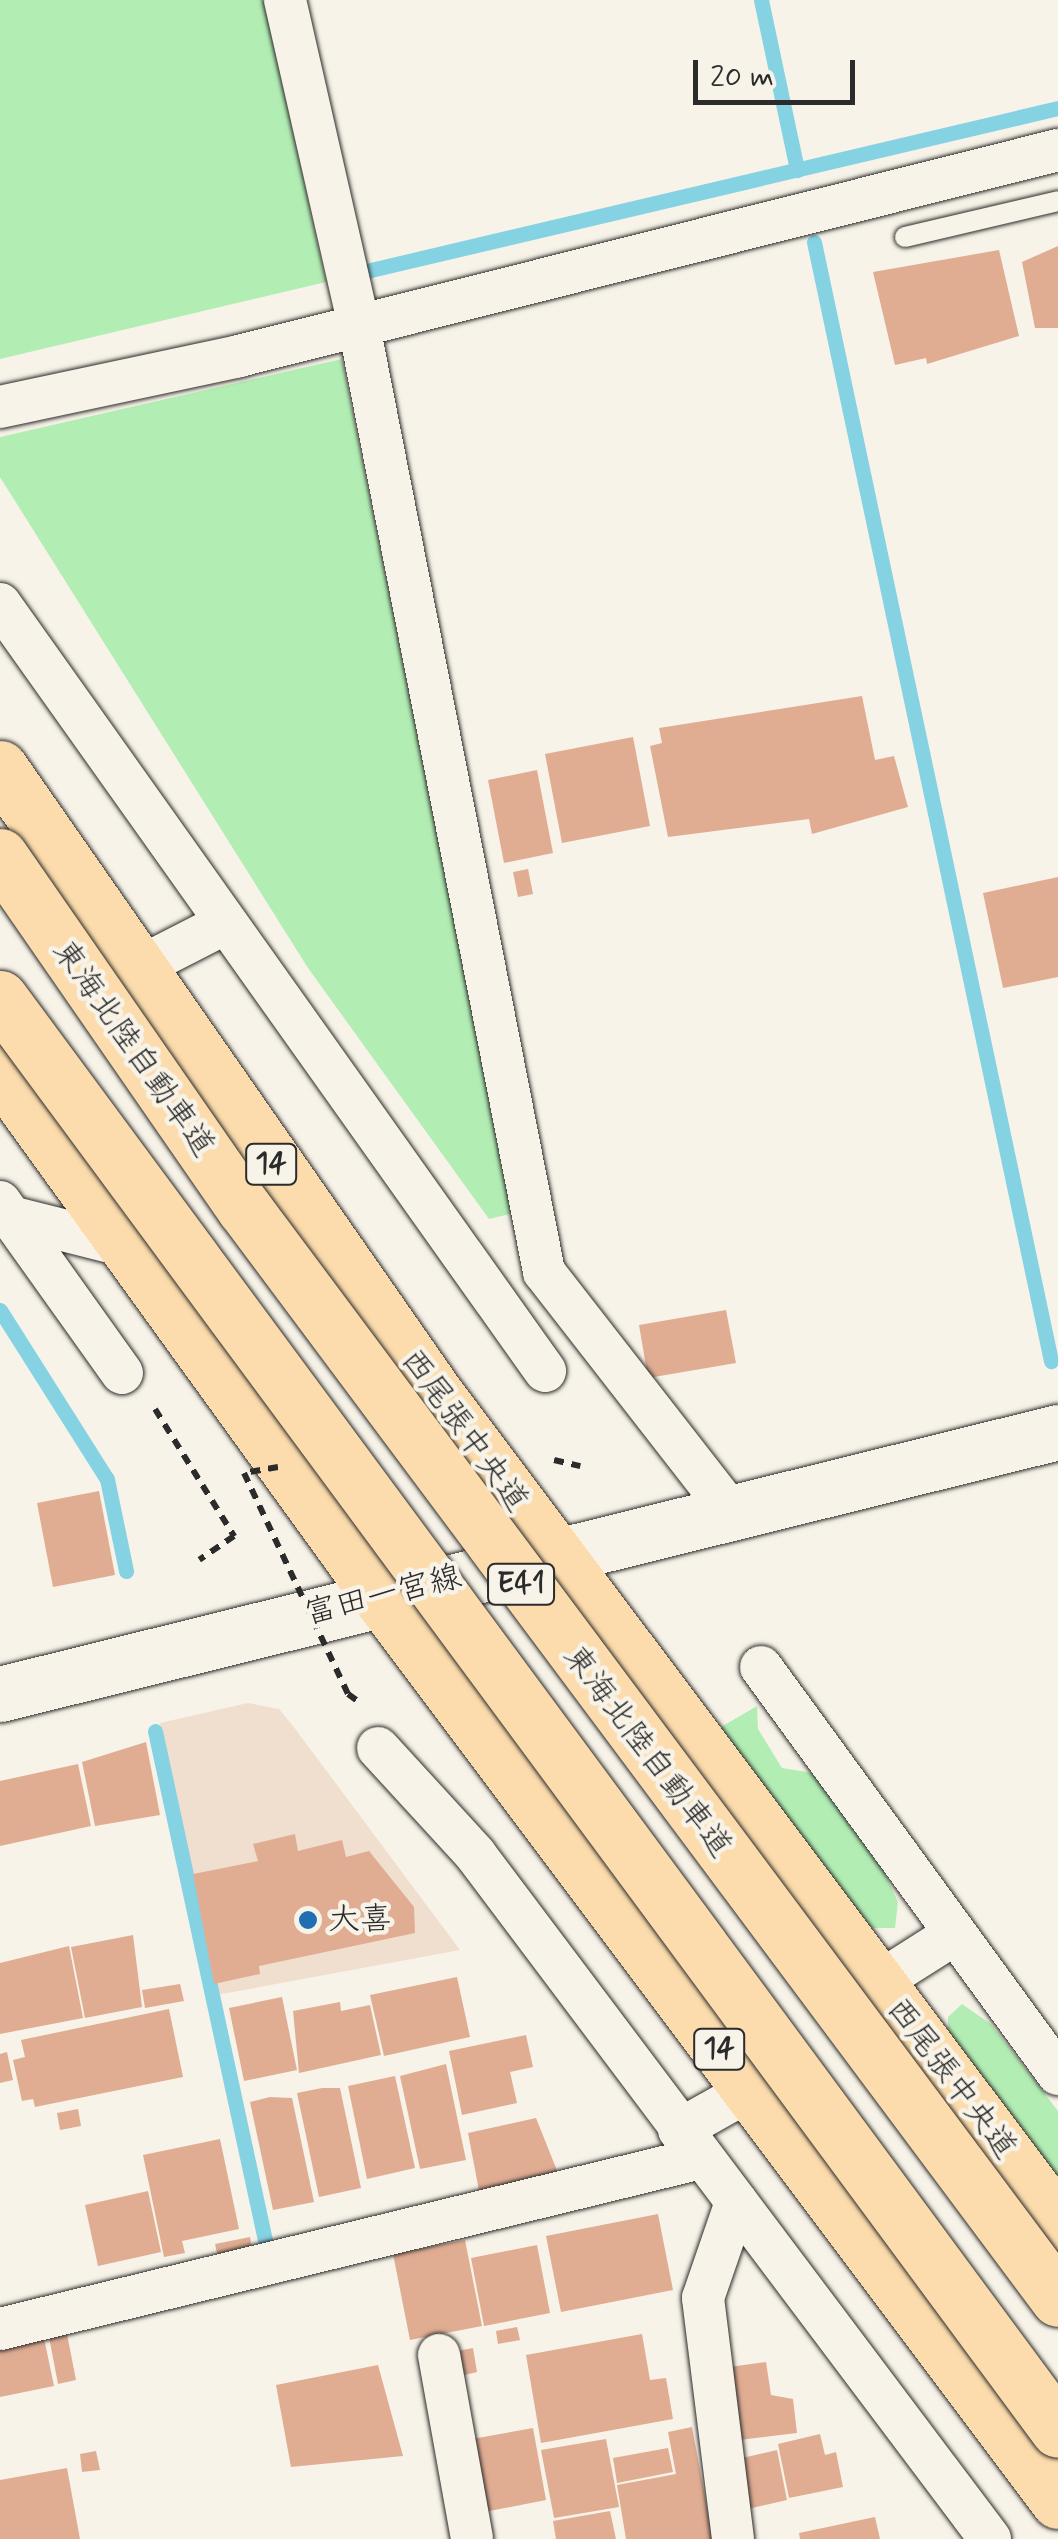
<!DOCTYPE html>
<meta charset="utf-8">
<style>
body{margin:0}
#map{position:relative;width:1058px;height:2539px;overflow:hidden;background:#f7f3e8;font-family:Mynerve,"Klee One",sans-serif}
div>[style]{position:absolute}
[style*='--x']{left:calc(var(--x)*1px);top:calc(var(--y)*1px);width:calc(var(--w)*1px);rotate:calc(var(--a)*1deg)}
.built>*{inset:0;background:#f0dece}
.green>*{inset:0;background:#b2eeb4}
.stream>*{height:15px;margin:-7.5px;padding:0 7.5px;transform-origin:7.5px;border-radius:7.5px;background:#85d2e3}
.building>*{inset:0;background:#e0ad93}
.path>*{height:6px;margin-top:-3px;transform-origin:0;background:repeating-linear-gradient(90deg,#2b2b2b 0 10px,transparent 0 18px)}
.roads{filter:drop-shadow(0 0 2px #2b2b2b) drop-shadow(0 0 2px #2b2b2b)}
.lane>*{height:20px;margin:-10px;padding:0 10px;transform-origin:10px;border-radius:10px;background:#f7f3e8}
.street>*{height:42px;margin:-21px;padding:0 21px;transform-origin:21px;border-radius:21px;background:#f7f3e8}
.secondary>*{height:55px;margin:-27.5px;padding:0 27.5px;transform-origin:27.5px;border-radius:27.5px;background:#f7f3e8}
.primary>*{height:55px;margin:-27.5px;padding:0 27.5px;transform-origin:27.5px;border-radius:27.5px;background:#fcdcac}
.path-bridge>*{height:6px;margin-top:-3px;transform-origin:0;background:repeating-linear-gradient(90deg,#2b2b2b 0 10px,transparent 0 18px)}
.bridges{filter:drop-shadow(0 0 2px #2b2b2b) drop-shadow(0 0 2px #2b2b2b)}
.highway-bridge>*{height:55px;margin:-27.5px;padding:0 27.5px;transform-origin:27.5px;border-radius:27.5px;background:#fcdcac}
.dots>*{width:28px;height:28px;translate:-50% -50%;box-sizing:border-box;border:5px solid #f7f3e8;border-radius:50%}
span{translate:-50% -50%;white-space:nowrap;text-align:center;line-height:1.15;-webkit-text-stroke:9px #f7f3e8;paint-order:stroke}
.shield-label span{padding:2px 8px;background:#f7f3e8;border:2px solid;border-radius:8px;-webkit-text-stroke-width:0}
.shield-label{font-size:30px;color:#2b2b2b;font-weight:700}
.street-label{font-size:32px;color:#2b2b2b}
.poi-label{font-size:32px;color:#2b2b2b}
.left{translate:0 -50%;text-align:left}
.scale{position:absolute;left:693px;top:60px;width:162px;height:45px;box-sizing:border-box;border:5px solid #2b2b2b;border-top:0;padding-left:12px;font-size:30px;line-height:35px;white-space:nowrap;color:#2b2b2b;-webkit-text-stroke:8px #f7f3e8;paint-order:stroke}
</style>
<div id="map">
<div class="built">
<div style="clip-path:polygon(248px 1703px,279px 1709px,293px 1726px,460px 1950px,211px 1996px,160px 1723px)"></div>
</div>
<div class="green">
<div style="clip-path:polygon(0 0,264px 0,326px 282px,0 359px)"></div>
<div style="clip-path:polygon(342px 359px,514px 1213px,489px 1219px,308px 968px,0 477px,0 437px)"></div>
<div style="clip-path:polygon(757px 1706px,758px 1729px,782px 1768px,813px 1773px,879px 1861px,898px 1902px,895px 1928px,856px 1928px,709px 1734px)"></div>
<div style="clip-path:polygon(962px 2004px,991px 2024px,1058px 2111px,1058px 2199px,948px 2034px,948px 2017px)"></div>
</div>
<div class="stream">
<div style="--x:761;--y:0;--w:174;--a:78"></div>
<div style="--x:814;--y:242;--w:1144;--a:78.04"></div>
<div style="--x:358;--y:273;--w:719;--a:-13.26"></div>
<div style="--x:0;--y:1310;--w:200;--a:57.7"></div>
<div style="--x:107;--y:1479;--w:94;--a:78.3"></div>
<div style="--x:155;--y:1731;--w:526;--a:77.81"></div>
</div>
<div class="building">
<div style="clip-path:polygon(1058px 246px,1058px 328px,1035px 328px,1022px 262px)"></div>
<div style="clip-path:polygon(999px 250px,1019px 336px,927px 364px,926px 358px,895px 365px,873px 272px)"></div>
<div style="clip-path:polygon(862px 696px,875px 760px,894px 756px,908px 807px,812px 834px,809px 819px,668px 837px,650px 746px,662px 743px,659px 728px)"></div>
<div style="clip-path:polygon(633px 737px,650px 826px,562px 843px,545px 754px)"></div>
<div style="clip-path:polygon(537px 770px,553px 853px,504px 863px,488px 780px)"></div>
<div style="clip-path:polygon(528px 869px,533px 894px,518px 897px,513px 872px)"></div>
<div style="clip-path:polygon(1058px 877px,1058px 977px,1003px 988px,983px 893px)"></div>
<div style="clip-path:polygon(726px 1310px,736px 1363px,648px 1378px,639px 1325px)"></div>
<div style="clip-path:polygon(99px 1491px,115px 1575px,53px 1587px,37px 1503px)"></div>
<div style="clip-path:polygon(146px 1742px,160px 1815px,95px 1826px,82px 1762px)"></div>
<div style="clip-path:polygon(78px 1764px,91px 1826px,0 1846px,0 1781px)"></div>
<div style="clip-path:polygon(295px 1834px,298px 1851px,342px 1840px,346px 1857px,369px 1851px,414px 1907px,415px 1933px,259px 1966px,260px 1974px,214px 1984px,193px 1874px,258px 1861px,253px 1844px)"></div>
<div style="clip-path:polygon(133px 1935px,142px 2007px,85px 2018px,71px 1947px)"></div>
<div style="clip-path:polygon(69px 1946px,83px 2018px,0 2034px,0 1963px)"></div>
<div style="clip-path:polygon(457px 1977px,470px 2037px,384px 2056px,370px 1995px)"></div>
<div style="clip-path:polygon(180px 1984px,184px 2001px,145px 2008px,142px 1990px)"></div>
<div style="clip-path:polygon(282px 1997px,297px 2070px,244px 2081px,229px 2008px)"></div>
<div style="clip-path:polygon(340px 2002px,341px 2011px,370px 2005px,381px 2055px,299px 2073px,293px 2011px)"></div>
<div style="clip-path:polygon(169px 2009px,183px 2077px,35px 2107px,33px 2099px,22px 2101px,13px 2060px,25px 2057px,21px 2040px)"></div>
<div style="clip-path:polygon(526px 2035px,533px 2067px,510px 2072px,517px 2103px,462px 2115px,449px 2051px)"></div>
<div style="clip-path:polygon(7px 2052px,13px 2080px,0 2083px,0 2054px)"></div>
<div style="clip-path:polygon(446px 2064px,466px 2160px,420px 2169px,400px 2076px)"></div>
<div style="clip-path:polygon(395px 2076px,415px 2168px,367px 2179px,348px 2086px)"></div>
<div style="clip-path:polygon(322px 2088px,340px 2088px,361px 2188px,319px 2197px,297px 2093px)"></div>
<div style="clip-path:polygon(270px 2097px,292px 2098px,314px 2202px,273px 2210px,250px 2102px)"></div>
<div style="clip-path:polygon(78px 2109px,81px 2126px,60px 2130px,57px 2113px)"></div>
<div style="clip-path:polygon(536px 2118px,558px 2173px,480px 2196px,468px 2133px)"></div>
<div style="clip-path:polygon(220px 2139px,239px 2229px,182px 2241px,185px 2253px,164px 2257px,143px 2155px)"></div>
<div style="clip-path:polygon(148px 2191px,161px 2252px,98px 2266px,85px 2205px)"></div>
<div style="clip-path:polygon(658px 2214px,673px 2290px,561px 2312px,546px 2236px)"></div>
<div style="clip-path:polygon(250px 2237px,253px 2255px,219px 2262px,215px 2244px)"></div>
<div style="clip-path:polygon(465px 2240px,482px 2326px,410px 2340px,393px 2254px)"></div>
<div style="clip-path:polygon(537px 2245px,550px 2313px,484px 2326px,471px 2258px)"></div>
<div style="clip-path:polygon(517px 2327px,520px 2340px,498px 2344px,496px 2331px)"></div>
<div style="clip-path:polygon(67px 2334px,76px 2380px,58px 2384px,49px 2337px)"></div>
<div style="clip-path:polygon(642px 2334px,650px 2380px,666px 2378px,673px 2419px,541px 2443px,526px 2355px)"></div>
<div style="clip-path:polygon(44px 2338px,54px 2386px,0 2397px,0 2347px)"></div>
<div style="clip-path:polygon(473px 2348px,477px 2372px,456px 2377px,452px 2352px)"></div>
<div style="clip-path:polygon(766px 2362px,771px 2395px,793px 2399px,797px 2433px,739px 2440px,729px 2367px)"></div>
<div style="clip-path:polygon(378px 2365px,403px 2456px,291px 2467px,276px 2385px)"></div>
<div style="clip-path:polygon(692px 2427px,713px 2539px,626px 2539px,617px 2485px,676px 2474px,668px 2432px)"></div>
<div style="clip-path:polygon(533px 2428px,546px 2500px,474px 2514px,461px 2441px)"></div>
<div style="clip-path:polygon(820px 2434px,825px 2455px,836px 2452px,843px 2487px,789px 2498px,778px 2444px)"></div>
<div style="clip-path:polygon(606px 2439px,619px 2507px,554px 2518px,541px 2450px)"></div>
<div style="clip-path:polygon(668px 2448px,673px 2472px,617px 2483px,613px 2458px)"></div>
<div style="clip-path:polygon(777px 2450px,787px 2500px,748px 2509px,738px 2459px)"></div>
<div style="clip-path:polygon(96px 2451px,100px 2470px,82px 2472px,80px 2454px)"></div>
<div style="clip-path:polygon(67px 2468px,80px 2539px,0 2539px,0 2480px)"></div>
<div style="clip-path:polygon(610px 2511px,616px 2539px,556px 2539px,553px 2521px)"></div>
<div style="clip-path:polygon(875px 2517px,880px 2539px,800px 2539px,799px 2533px)"></div>
</div>
<div class="path">
<div style="--x:155;--y:1409;--w:150;--a:58.1"></div>
<div style="--x:234;--y:1536;--w:42;--a:145.6"></div>
<div style="--x:554;--y:1460;--w:27;--a:13"></div>
<div style="--x:348;--y:1694;--w:17;--a:36"></div>
</div>
<div class="roads">
<div class="lane">
<div style="--x:905;--y:237;--w:157;--a:-13.2"></div>
</div>
<div class="street">
<div style="--x:285;--y:0;--w:334;--a:77.2"></div>
<div style="--x:359;--y:326;--w:964;--a:78.93"></div>
<div style="--x:544;--y:1272;--w:299;--a:52.1"></div>
<div style="--x:0;--y:407;--w:244;--a:-12"></div>
<div style="--x:239;--y:356;--w:845;--a:-14.12"></div>
<div style="--x:0;--y:604;--w:941;--a:54.6"></div>
<div style="--x:136;--y:969;--w:97;--a:-27.1"></div>
<div style="--x:0;--y:1202;--w:210;--a:54.5"></div>
<div style="--x:11;--y:1217;--w:114;--a:14.2"></div>
<div style="--x:761;--y:1667;--w:504;--a:53.88"></div>
<div style="--x:378;--y:1748;--w:144;--a:47.5"></div>
<div style="--x:475;--y:1854;--w:857;--a:53.06"></div>
<div style="--x:879;--y:1982;--w:88;--a:-32.4"></div>
<div style="--x:679;--y:2130;--w:81;--a:-29.4"></div>
<div style="--x:0;--y:2329;--w:722;--a:-13.71"></div>
<div style="--x:439;--y:2355;--w:187;--a:79.8"></div>
<div style="--x:733;--y:2539;--w:243;--a:-97.1"></div>
<div style="--x:703;--y:2298;--w:102;--a:-71"></div>
</div>
<div class="secondary">
<div style="--x:0;--y:1694;--w:1090;--a:-13.91"></div>
</div>
<div class="primary">
<div style="--x:0;--y:768;--w:761;--a:55.16"></div>
<div style="--x:435;--y:1393;--w:1038;--a:53.11"></div>
<div style="--x:0;--y:1071;--w:649;--a:54.15"></div>
<div style="--x:380;--y:1597;--w:1130;--a:53.13"></div>
</div>
</div>
<div class="path-bridge">
<div style="--x:278;--y:1467;--w:35;--a:170"></div>
<div style="--x:244;--y:1473;--w:244;--a:64.8"></div>
</div>
<div class="bridges">
<div class="highway-bridge">
<div style="--x:0;--y:856;--w:428;--a:55.3"></div>
<div style="--x:244;--y:1208;--w:1361;--a:53.27"></div>
<div style="--x:0;--y:998;--w:1780;--a:53.54"></div>
</div>
</div>
<div class="dots">
<div style="left:308px;top:1920px;background:#1f6fb2"></div>
</div>
<div class="shield-label">
<span style="left:271px;top:1164px">14</span>
<span style="left:521px;top:1584px">E41</span>
<span style="left:719px;top:2049px">14</span>
</div>
<div class="street-label">
<span style="left:133px;top:1049px;rotate:55deg">東海北陸自動車道</span>
<span style="left:464px;top:1431px;rotate:54deg">西尾張中央道</span>
<span style="left:383px;top:1596px;rotate:-14deg">富田一宮線</span>
<span style="left:647px;top:1752px;rotate:53deg">東海北陸自動車道</span>
<span style="left:951px;top:2079px;rotate:53deg">西尾張中央道</span>
</div>
<div class="poi-label">
<span class="left" style="left:328px;top:1920px">大喜</span>
</div>
<div class="scale">20 m</div>
</div>
